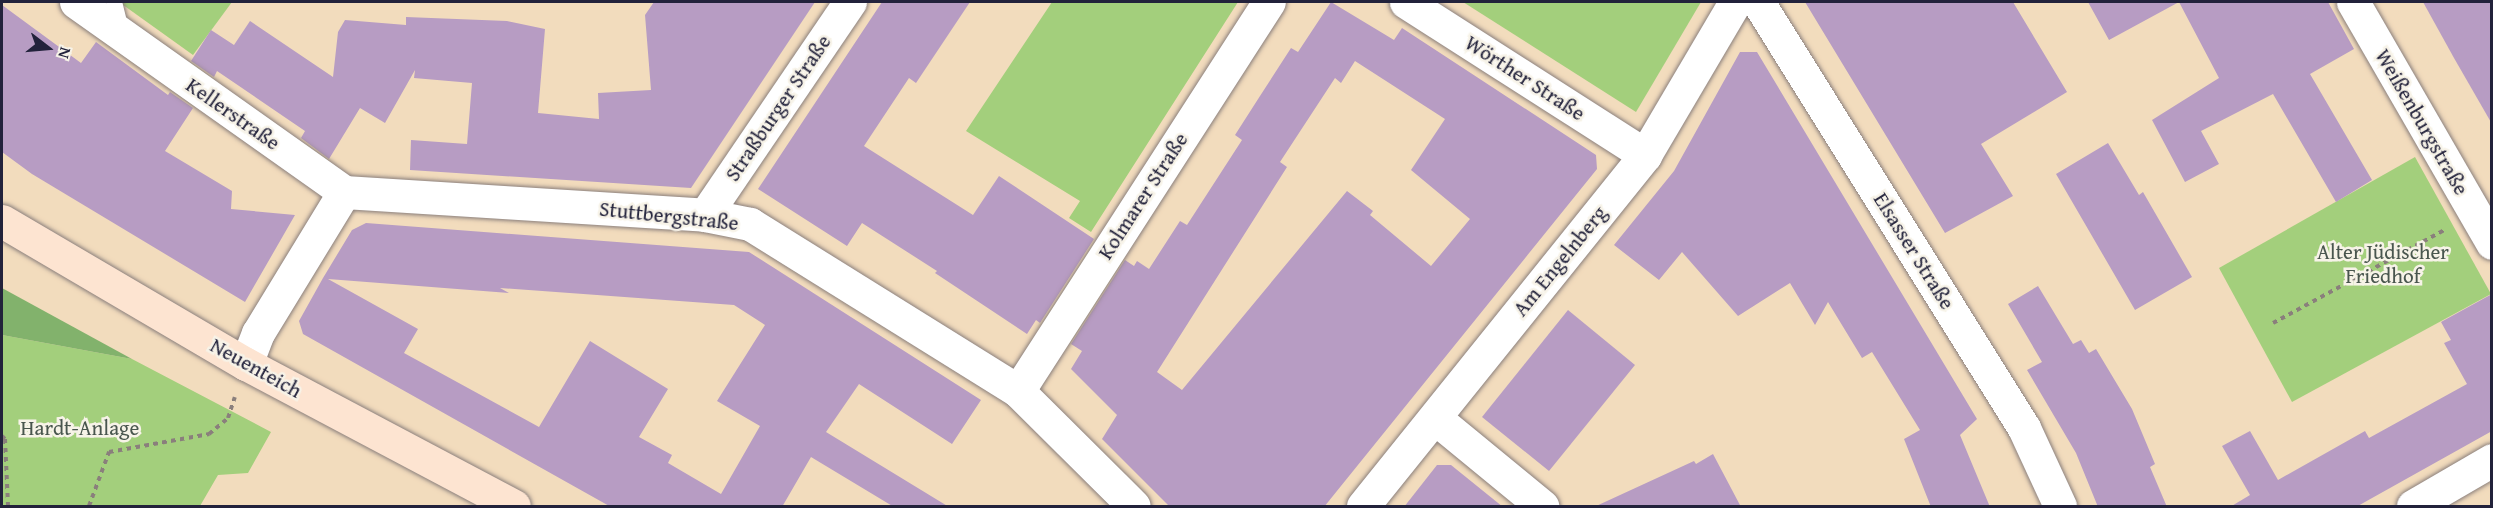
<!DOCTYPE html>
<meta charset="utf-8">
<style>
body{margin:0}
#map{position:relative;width:2493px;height:508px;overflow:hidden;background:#f2dcbd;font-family:"Gentium Book Plus",serif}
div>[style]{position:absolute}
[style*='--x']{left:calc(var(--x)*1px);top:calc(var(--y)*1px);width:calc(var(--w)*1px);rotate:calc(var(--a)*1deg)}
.green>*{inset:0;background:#a3cf7c}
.forest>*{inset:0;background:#82b26c}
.building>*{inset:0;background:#b79cc3}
.path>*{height:4px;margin-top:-2px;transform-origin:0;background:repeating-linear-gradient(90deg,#8a7f7c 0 4.5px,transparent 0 9px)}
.roads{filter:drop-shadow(0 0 2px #8a7f7c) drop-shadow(0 0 2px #8a7f7c)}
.lane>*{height:16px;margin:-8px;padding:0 8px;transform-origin:8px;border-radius:8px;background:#fff}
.street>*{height:33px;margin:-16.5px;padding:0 16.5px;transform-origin:16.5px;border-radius:16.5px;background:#fff}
.secondary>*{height:33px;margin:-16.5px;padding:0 16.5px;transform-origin:16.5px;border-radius:16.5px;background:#fde4d1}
span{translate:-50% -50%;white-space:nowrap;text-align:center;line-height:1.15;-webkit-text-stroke:5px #f7f3e8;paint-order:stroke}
.street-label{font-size:21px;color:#22223b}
.park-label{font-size:21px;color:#49564e}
.frame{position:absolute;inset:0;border:3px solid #22223b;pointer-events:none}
.north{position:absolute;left:18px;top:18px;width:60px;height:60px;-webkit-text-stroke:4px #f7f3e8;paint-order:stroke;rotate:106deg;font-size:16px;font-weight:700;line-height:24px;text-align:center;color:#22223b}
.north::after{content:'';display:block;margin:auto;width:21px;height:27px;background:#22223b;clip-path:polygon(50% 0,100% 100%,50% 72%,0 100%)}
</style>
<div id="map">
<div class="green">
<div style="clip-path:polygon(119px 2px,232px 2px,193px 55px)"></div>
<div style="clip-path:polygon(1052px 2px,1238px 2px,1091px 232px,1069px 218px,1080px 201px,966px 131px)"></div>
<div style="clip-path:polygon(1463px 2px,1701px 2px,1636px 112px)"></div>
<div style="clip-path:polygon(2415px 157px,2491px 294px,2292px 402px,2219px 268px)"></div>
<div style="clip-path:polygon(2px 335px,132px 359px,271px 432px,248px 473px,218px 475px,200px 506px,2px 506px)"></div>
</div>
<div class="forest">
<div style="clip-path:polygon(2px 288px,132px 359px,2px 335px)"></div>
</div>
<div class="building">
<div style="clip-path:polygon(654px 2px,815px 2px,691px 188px,410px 170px,411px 140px,467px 144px,472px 83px,414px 78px,415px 70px,385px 123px,360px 108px,329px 159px,301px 138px,305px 131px,217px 71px,214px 77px,191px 61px,211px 30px,234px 45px,250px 21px,333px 77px,338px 32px,345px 20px,406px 25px,406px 17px,507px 21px,545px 29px,538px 113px,599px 119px,598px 93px,651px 90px,645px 15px)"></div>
<div style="clip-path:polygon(882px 2px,970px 2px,916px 83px,909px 78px,864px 146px,973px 215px,999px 176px,1094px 239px,1040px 323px,1036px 320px,1027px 334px,935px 273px,937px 271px,862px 223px,847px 246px,758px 189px)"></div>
<div style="clip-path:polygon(evenodd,1331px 2px,1394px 40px,1402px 28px,1596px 155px,1597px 169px,1324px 507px,1170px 507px,1102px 439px,1117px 415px,1071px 369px,1082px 351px,1071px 344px,1125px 260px,1134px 266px,1137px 261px,1149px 269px,1180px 221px,1187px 225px,1242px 140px,1235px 135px,1260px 96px,1291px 48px,1298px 52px,1331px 2px,1355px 61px,1445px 119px,1411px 170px,1470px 219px,1431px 266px,1370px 215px,1373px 211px,1347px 191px,1182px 390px,1157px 372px,1287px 167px,1280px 162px,1335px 78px,1341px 83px,1355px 61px)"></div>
<div style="clip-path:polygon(1805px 2px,2013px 2px,2067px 92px,1981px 144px,2013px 196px,1945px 233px)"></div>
<div style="clip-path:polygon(2088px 2px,2328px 2px,2354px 49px,2310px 74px,2372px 180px,2336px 202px,2273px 94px,2201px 131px,2219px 164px,2185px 182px,2152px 120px,2219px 78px,2179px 2px,2109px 40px)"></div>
<div style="clip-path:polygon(2423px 2px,2492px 2px,2492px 124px,2454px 58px)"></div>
<div style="clip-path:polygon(2px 5px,81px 63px,96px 42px,168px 95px,170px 92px,193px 108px,165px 151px,232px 191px,231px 209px,295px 215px,245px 302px,32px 174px,2px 152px)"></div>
<div style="clip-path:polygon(1740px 52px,1757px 52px,1977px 419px,1960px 435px,1990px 507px,1931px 507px,1904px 439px,1920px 430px,1872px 352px,1862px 358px,1828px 302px,1815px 325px,1790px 283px,1738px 316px,1682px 252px,1659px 280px,1614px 245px,1674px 171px)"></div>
<div style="clip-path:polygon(2108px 143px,2139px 195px,2143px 192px,2192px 277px,2135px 310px,2056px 174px)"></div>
<div style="clip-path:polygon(evenodd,366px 223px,749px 252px,981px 400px,952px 444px,859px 384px,826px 432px,949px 507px,894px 507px,811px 457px,782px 507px,611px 507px,303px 334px,299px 321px,323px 278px,352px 230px,366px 223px,328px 279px,509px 293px,500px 288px,734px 305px,765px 325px,717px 401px,760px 426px,721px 494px,668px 463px,672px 455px,639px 437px,668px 389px,590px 341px,539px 427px,404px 353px,418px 329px,328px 279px)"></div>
<div style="clip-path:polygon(2038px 286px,2073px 344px,2081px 340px,2089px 353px,2096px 349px,2132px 409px,2155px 464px,2150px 467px,2167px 507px,2098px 507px,2076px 453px,2027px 370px,2042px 362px,2008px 304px)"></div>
<div style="clip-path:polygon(2492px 294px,2492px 431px,2356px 507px,2230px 507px,2250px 495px,2222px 446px,2250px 431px,2278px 480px,2365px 431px,2369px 438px,2467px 384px,2444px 343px,2451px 340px,2441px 322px)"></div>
<div style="clip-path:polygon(1568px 310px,1635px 365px,1549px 471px,1482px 417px)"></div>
<div style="clip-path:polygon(1713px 454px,1741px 507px,1594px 507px,1694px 461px,1696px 464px)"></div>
<div style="clip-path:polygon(1437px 465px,1451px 465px,1503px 507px,1404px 507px)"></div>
</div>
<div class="path">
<div style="--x:2273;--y:323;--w:195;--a:-28.5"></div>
<div style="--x:2;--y:436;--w:4;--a:45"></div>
<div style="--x:5;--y:439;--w:67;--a:87.4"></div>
<div style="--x:89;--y:506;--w:58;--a:-69.7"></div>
<div style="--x:109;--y:452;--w:102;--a:-10.2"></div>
<div style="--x:209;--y:434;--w:25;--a:-40"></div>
<div style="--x:228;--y:418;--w:22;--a:-72"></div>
</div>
<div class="roads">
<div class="lane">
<div style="--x:114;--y:2;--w:29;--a:76"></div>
</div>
<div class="street">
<div style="--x:76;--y:2;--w:329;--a:35.3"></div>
<div style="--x:1406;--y:2;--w:284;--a:32.6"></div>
<div style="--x:1758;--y:2;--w:502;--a:58.02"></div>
<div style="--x:2024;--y:428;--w:86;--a:65.2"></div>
<div style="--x:2353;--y:2;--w:278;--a:60"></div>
<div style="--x:705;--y:215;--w:258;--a:-55.8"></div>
<div style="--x:246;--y:364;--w:33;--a:-69"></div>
<div style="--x:258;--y:333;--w:165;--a:-58.6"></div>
<div style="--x:344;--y:192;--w:362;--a:3.6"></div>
<div style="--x:705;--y:215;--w:46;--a:11.3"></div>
<div style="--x:750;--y:224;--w:316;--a:31.9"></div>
<div style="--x:1018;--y:391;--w:163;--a:44.8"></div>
<div style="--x:1018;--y:391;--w:463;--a:-57.2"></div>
<div style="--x:1435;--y:418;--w:139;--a:39.4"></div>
<div style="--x:1363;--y:506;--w:450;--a:-51.2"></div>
<div style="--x:1645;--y:155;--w:178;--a:-59.5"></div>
<div style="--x:2413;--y:506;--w:91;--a:-30.2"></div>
</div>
<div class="secondary">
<div style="--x:2;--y:221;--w:283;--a:30.4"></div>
<div style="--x:246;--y:364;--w:303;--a:27.9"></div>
</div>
</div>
<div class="street-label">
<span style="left:1525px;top:78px;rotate:33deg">Wörther Straße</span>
<span style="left:778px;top:108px;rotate:-56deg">Straßburger Straße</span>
<span style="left:233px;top:114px;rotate:35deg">Kellerstraße</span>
<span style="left:2422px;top:122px;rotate:60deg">Weißenburgstraße</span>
<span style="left:1143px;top:196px;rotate:-57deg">Kolmarer Straße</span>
<span style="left:669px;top:216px;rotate:6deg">Stuttbergstraße</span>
<span style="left:1914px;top:251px;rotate:58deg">Elsasser Straße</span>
<span style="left:1560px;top:261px;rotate:-51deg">Am Engelnberg</span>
<span style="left:256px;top:368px;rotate:29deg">Neuenteich</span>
</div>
<div class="park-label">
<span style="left:2383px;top:264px">Alter Jüdischer<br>Friedhof</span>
<span style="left:80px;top:428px">Hardt-Anlage</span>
</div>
<div class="frame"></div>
<div class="north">N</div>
</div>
